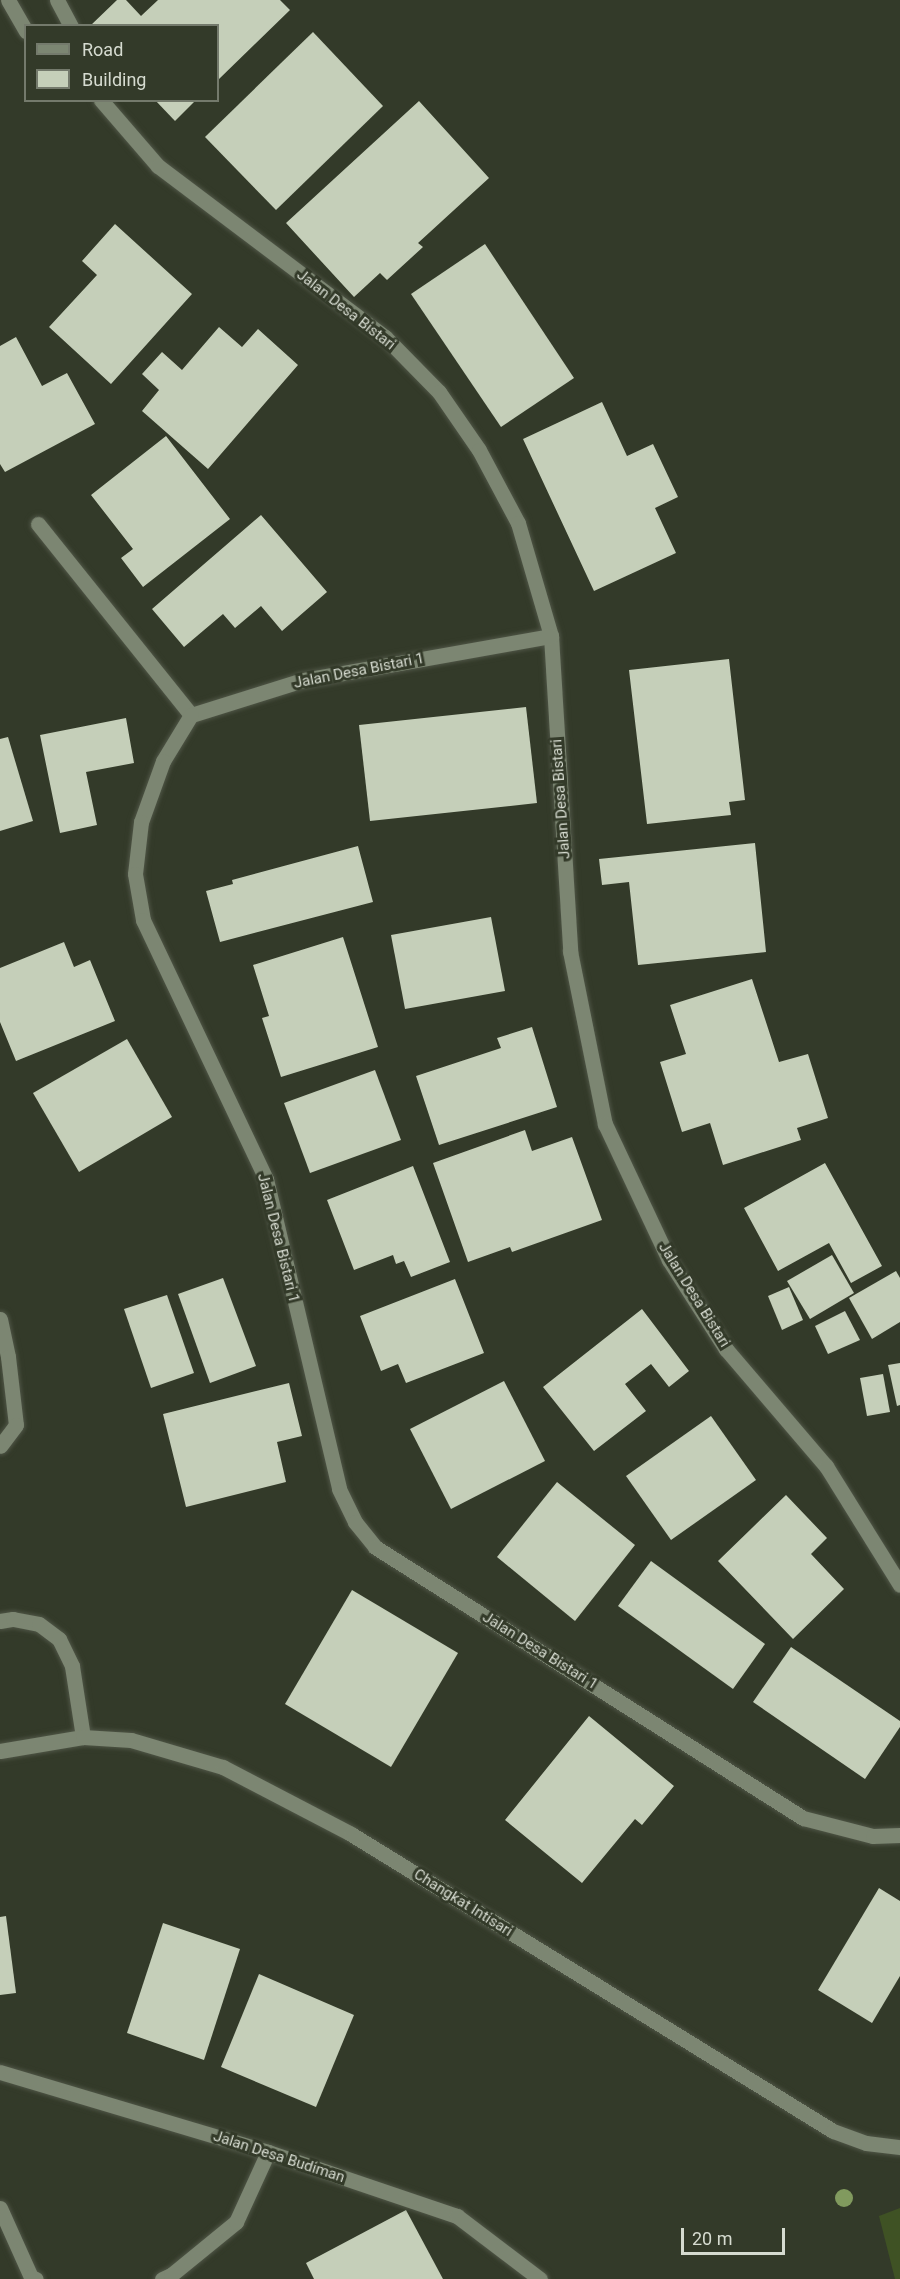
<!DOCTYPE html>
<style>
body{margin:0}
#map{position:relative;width:900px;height:2279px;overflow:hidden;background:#333a29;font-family:Roboto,sans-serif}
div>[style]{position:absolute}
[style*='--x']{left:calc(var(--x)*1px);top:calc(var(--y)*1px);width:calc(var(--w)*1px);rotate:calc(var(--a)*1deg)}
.green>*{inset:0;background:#3f5224}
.building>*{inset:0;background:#c5cfb9}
.roads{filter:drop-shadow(0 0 2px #4f5546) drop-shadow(0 0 2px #4f5546)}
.minor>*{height:15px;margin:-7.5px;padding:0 7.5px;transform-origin:7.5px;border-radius:7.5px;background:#7c8672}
.trees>*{width:18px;height:18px;margin:-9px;border-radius:50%;background:#819a5e}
span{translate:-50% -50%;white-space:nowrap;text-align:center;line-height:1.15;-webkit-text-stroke:6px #333a29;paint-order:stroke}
.street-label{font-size:15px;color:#d6dbd0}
.legend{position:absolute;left:24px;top:24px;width:195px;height:78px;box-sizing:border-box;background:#333a29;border:2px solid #747a6c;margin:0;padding:8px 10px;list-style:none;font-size:18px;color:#d6dbd0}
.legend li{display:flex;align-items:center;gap:12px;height:30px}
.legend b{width:30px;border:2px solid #747a6c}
.scale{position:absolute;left:681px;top:2228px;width:104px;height:27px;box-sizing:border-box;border:3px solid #d6dbd0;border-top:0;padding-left:8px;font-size:18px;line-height:21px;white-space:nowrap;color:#d6dbd0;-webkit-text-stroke:4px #333a29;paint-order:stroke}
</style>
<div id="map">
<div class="green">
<div style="clip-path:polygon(900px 2208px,900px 2279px,895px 2279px,879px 2216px)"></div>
</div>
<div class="building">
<div style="clip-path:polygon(117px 0,126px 0,141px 16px,158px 0,280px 0,290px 10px,218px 80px,218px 26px,90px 26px)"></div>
<div style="clip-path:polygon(313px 32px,383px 106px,276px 210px,205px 137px)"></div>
<div style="clip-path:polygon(155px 100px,196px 100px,175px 121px)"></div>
<div style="clip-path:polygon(419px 101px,489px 178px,418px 243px,423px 247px,387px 280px,380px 273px,354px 297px,286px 223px)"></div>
<div style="clip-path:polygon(115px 224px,192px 294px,111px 384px,49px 327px,97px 275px,82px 261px)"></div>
<div style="clip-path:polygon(485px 244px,574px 378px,501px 427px,411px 294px)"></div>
<div style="clip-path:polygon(219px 327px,242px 347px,258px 329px,298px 365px,208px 469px,142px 411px,159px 390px,142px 374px,162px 352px,182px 370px)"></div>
<div style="clip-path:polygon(16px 337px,42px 386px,67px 373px,95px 424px,5px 472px,0 464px,0 346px)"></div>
<div style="clip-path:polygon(602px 402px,627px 456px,653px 444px,678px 497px,655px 508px,676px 553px,594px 591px,523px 439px)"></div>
<div style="clip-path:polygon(166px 436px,230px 519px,143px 587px,121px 558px,133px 549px,91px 495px)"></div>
<div style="clip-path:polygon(261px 515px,327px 592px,282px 631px,261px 606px,235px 628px,223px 614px,184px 647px,152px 609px)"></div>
<div style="clip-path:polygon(729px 659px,745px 800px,729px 802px,731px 815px,647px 824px,629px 670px)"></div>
<div style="clip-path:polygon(526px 707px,537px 803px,370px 821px,359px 725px)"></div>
<div style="clip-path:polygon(126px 718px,134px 763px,86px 772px,97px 825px,60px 833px,40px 735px)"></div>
<div style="clip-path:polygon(8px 737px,33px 821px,0 831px,0 739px)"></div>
<div style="clip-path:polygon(755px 843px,766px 952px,638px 965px,629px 882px,602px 885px,599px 859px)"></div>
<div style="clip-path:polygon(358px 846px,373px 902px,220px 942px,206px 891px,233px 884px,232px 880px)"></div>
<div style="clip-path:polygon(491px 917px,505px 991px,405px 1009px,391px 935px)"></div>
<div style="clip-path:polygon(343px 937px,378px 1047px,281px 1077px,262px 1018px,269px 1016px,253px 965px)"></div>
<div style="clip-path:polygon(64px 942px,74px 967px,90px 960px,115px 1021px,16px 1061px,0 1022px,0 968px)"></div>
<div style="clip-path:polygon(752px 979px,779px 1062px,808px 1054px,828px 1118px,797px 1128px,801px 1140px,723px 1165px,710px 1123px,682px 1132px,660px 1062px,686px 1054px,670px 1005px)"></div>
<div style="clip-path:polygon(532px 1027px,557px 1107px,439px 1145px,416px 1076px,501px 1048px,497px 1038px)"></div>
<div style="clip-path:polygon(127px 1039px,172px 1117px,79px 1172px,33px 1093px)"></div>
<div style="clip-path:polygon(375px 1070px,401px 1140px,310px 1173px,284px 1103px)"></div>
<div style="clip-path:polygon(525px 1130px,532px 1151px,572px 1137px,602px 1220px,512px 1252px,510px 1247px,468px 1262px,433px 1163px)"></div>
<div style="clip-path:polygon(825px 1163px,882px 1266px,851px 1283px,829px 1243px,778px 1271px,744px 1208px)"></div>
<div style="clip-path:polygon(413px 1166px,450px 1262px,411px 1277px,404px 1261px,396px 1264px,393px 1255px,354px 1270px,327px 1200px)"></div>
<div style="clip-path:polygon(832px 1255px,854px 1293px,810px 1319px,787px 1281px)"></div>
<div style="clip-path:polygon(896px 1271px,900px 1278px,900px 1322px,872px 1339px,849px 1298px)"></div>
<div style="clip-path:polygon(223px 1278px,256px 1366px,210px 1383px,178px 1294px)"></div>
<div style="clip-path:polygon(455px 1279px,484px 1353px,406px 1383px,398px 1364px,381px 1371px,360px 1316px)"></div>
<div style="clip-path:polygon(789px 1287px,803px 1320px,782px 1330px,768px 1296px)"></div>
<div style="clip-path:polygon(167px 1295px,194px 1373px,151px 1388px,124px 1309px)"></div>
<div style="clip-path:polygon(642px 1309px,689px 1371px,669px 1387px,651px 1364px,625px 1384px,646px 1411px,594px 1451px,543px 1387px)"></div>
<div style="clip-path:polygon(845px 1311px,860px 1340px,828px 1354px,815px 1326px)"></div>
<div style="clip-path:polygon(900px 1363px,900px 1405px,897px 1406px,888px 1365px)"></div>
<div style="clip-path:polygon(883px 1374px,890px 1412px,867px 1416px,860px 1378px)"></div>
<div style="clip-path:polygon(504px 1381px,545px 1461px,451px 1509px,410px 1429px)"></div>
<div style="clip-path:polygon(289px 1383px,302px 1436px,277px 1442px,286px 1482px,186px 1507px,163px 1414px)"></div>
<div style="clip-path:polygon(711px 1416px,756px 1480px,671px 1540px,626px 1476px)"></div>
<div style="clip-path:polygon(557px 1482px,635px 1545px,575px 1621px,497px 1557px)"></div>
<div style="clip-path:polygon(786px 1495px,827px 1538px,811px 1554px,844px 1589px,793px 1639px,718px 1561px)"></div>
<div style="clip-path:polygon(651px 1561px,765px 1644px,733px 1689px,618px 1606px)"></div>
<div style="clip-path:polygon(352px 1590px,458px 1653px,391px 1767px,285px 1704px)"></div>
<div style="clip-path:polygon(791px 1647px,900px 1721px,900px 1727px,865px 1779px,753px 1702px)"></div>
<div style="clip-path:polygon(589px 1716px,674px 1786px,642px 1825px,635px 1819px,582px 1883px,505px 1820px)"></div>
<div style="clip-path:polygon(879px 1888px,900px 1901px,900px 1976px,872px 2023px,818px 1990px)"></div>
<div style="clip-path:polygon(6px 1916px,16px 1993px,0 1995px,0 1917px)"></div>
<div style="clip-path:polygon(163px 1923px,240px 1949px,204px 2060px,127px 2033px)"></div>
<div style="clip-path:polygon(259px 1974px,354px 2015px,316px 2107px,221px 2067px)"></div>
<div style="clip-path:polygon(406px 2210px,443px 2279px,314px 2279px,306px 2263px)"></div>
</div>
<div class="roads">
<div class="minor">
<div style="--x:8;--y:0;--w:36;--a:60"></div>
<div style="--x:57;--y:0;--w:30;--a:62"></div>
<div style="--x:101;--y:100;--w:87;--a:49.2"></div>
<div style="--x:158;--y:166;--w:284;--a:37"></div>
<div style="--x:385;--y:337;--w:77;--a:45.5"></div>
<div style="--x:439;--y:392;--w:70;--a:55.4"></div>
<div style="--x:479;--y:450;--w:83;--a:61.9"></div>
<div style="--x:518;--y:523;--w:118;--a:73.7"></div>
<div style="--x:551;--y:636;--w:316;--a:86.5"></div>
<div style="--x:570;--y:951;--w:177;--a:78.6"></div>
<div style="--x:605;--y:1124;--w:150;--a:64.8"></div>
<div style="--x:669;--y:1260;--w:106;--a:57.4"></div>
<div style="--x:726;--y:1349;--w:154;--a:49.5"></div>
<div style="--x:826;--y:1466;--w:140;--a:58.1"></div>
<div style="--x:38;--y:524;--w:245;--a:51.3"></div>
<div style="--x:551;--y:636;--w:252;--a:169.9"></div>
<div style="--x:303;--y:680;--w:117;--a:162.6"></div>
<div style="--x:191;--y:715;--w:54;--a:121.3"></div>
<div style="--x:163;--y:761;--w:65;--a:109.8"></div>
<div style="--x:141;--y:822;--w:52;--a:96.6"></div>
<div style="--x:135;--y:874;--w:47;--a:80.1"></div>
<div style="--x:143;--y:920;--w:287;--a:64.6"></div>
<div style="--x:266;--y:1179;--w:318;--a:76.7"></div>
<div style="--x:339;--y:1489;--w:37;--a:64"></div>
<div style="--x:355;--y:1522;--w:32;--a:51"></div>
<div style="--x:375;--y:1547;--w:507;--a:32.34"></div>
<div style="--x:803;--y:1818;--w:72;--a:14.4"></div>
<div style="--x:873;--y:1836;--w:27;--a:-2"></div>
<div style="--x:0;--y:1319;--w:39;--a:78"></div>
<div style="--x:8;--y:1357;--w:68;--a:83.3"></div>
<div style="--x:16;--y:1425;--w:26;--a:127"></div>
<div style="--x:0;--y:1621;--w:13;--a:-9"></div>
<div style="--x:13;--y:1619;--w:26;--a:11"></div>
<div style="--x:39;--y:1624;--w:25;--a:37"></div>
<div style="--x:59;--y:1639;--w:30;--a:64"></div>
<div style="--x:72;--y:1666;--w:72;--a:81.2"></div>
<div style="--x:0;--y:1751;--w:84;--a:-9.6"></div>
<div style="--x:83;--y:1737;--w:48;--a:3.6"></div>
<div style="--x:131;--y:1740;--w:96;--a:16.4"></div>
<div style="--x:223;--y:1767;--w:144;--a:27.6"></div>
<div style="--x:351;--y:1834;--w:566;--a:31.64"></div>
<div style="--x:833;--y:2131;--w:35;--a:20"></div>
<div style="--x:866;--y:2143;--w:34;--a:7"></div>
<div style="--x:0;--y:2072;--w:280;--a:16.6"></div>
<div style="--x:268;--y:2152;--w:200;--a:18.7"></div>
<div style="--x:457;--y:2216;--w:104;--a:37.2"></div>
<div style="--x:0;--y:2208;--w:76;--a:65.8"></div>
<div style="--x:31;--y:2277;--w:5;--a:22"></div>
<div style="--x:162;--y:2279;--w:10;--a:-24"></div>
<div style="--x:171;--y:2275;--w:84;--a:-39.2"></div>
<div style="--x:236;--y:2222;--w:77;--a:-65.4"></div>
</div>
</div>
<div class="trees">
<div style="left:844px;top:2198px"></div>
</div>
<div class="street-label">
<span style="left:346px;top:310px;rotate:38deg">Jalan Desa Bistari</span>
<span style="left:359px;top:671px;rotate:-11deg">Jalan Desa Bistari 1</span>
<span style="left:561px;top:799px;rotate:-94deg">Jalan Desa Bistari</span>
<span style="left:278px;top:1238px;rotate:76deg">Jalan Desa Bistari 1</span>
<span style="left:694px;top:1295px;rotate:58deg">Jalan Desa Bistari</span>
<span style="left:540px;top:1651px;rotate:32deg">Jalan Desa Bistari 1</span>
<span style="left:463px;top:1903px;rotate:32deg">Changkat Intisari</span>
<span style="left:279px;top:2157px;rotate:18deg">Jalan Desa Budiman</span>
</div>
<ul class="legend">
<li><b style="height:8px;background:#7c8672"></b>Road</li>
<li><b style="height:16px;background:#c5cfb9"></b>Building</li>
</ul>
<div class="scale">20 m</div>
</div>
